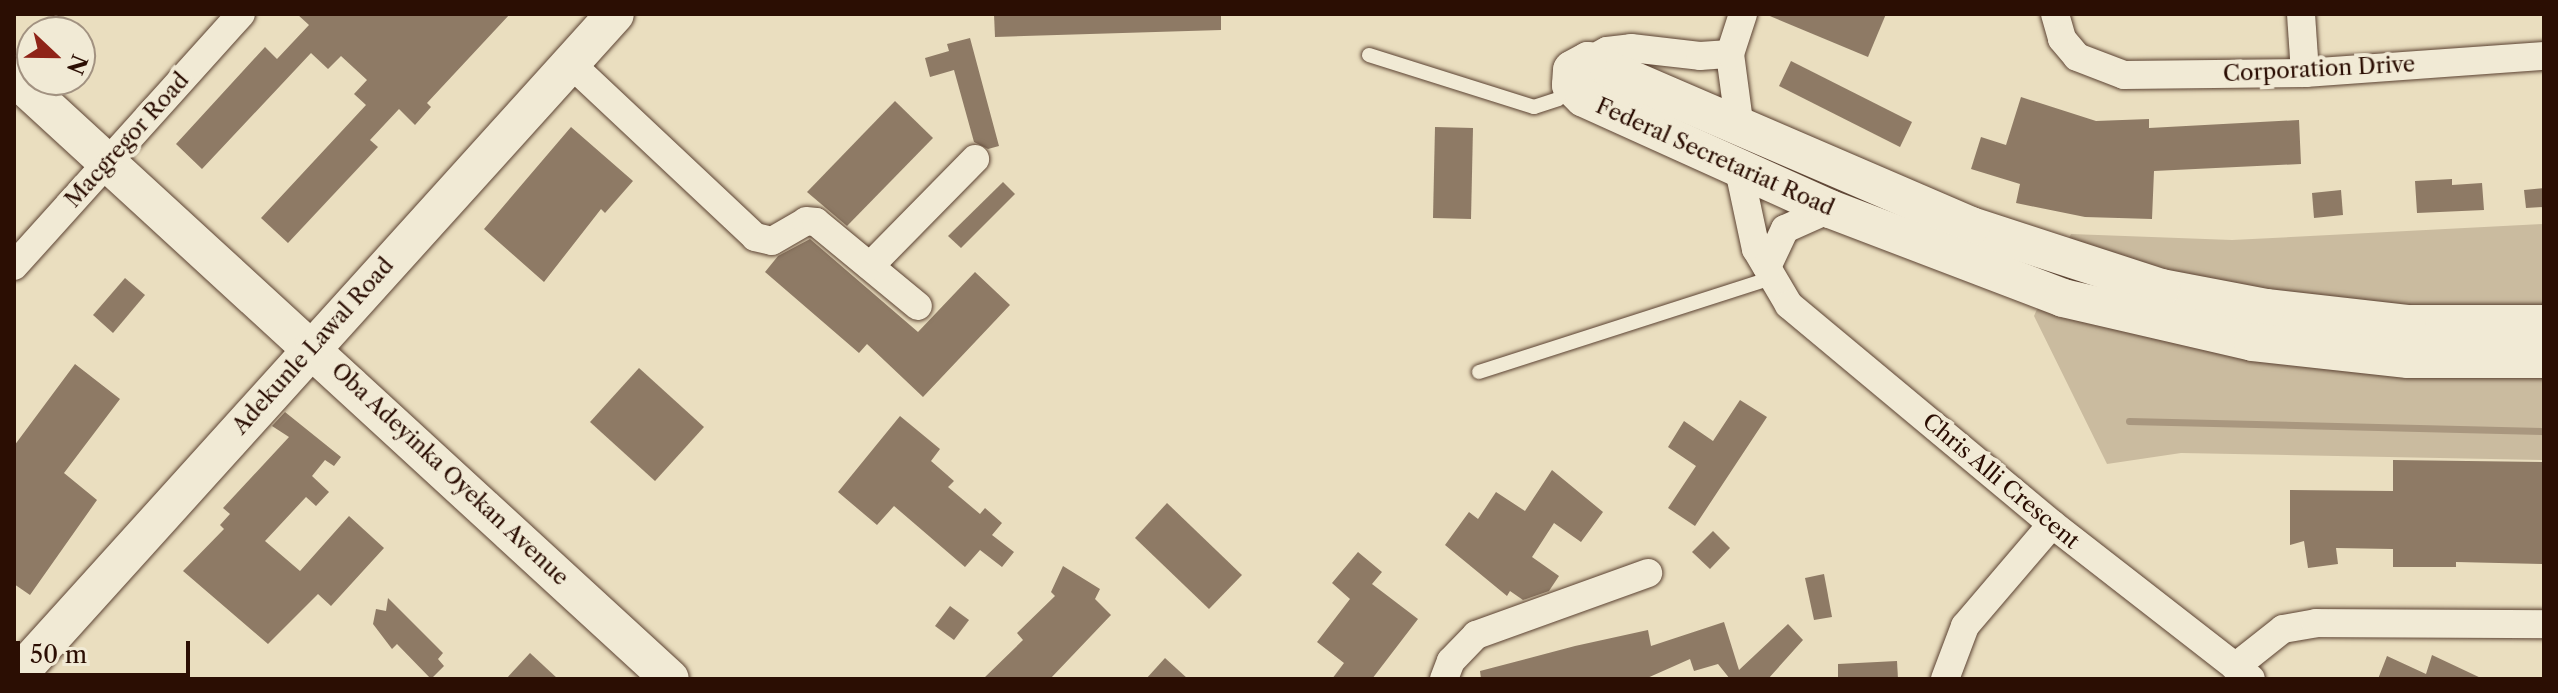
<!DOCTYPE html>
<style>
body{margin:0}
#map{position:relative;width:2558px;height:693px;overflow:hidden;background:#eadebf;font-family:"Libre Caslon Text",serif}
div>[style]{position:absolute}
[style*='--x']{left:calc(var(--x)*1px);top:calc(var(--y)*1px);width:calc(var(--w)*1px);rotate:calc(var(--a)*1deg)}
.green>*{inset:0;background:#cabb9f}
.stream>*{height:7px;margin:-3.5px;padding:0 3.5px;transform-origin:3.5px;border-radius:3.5px;background:#a9977f}
.building>*{inset:0;background:#8e7a65}
.roads{filter:drop-shadow(0 0 2px #5b4232) drop-shadow(0 0 2px #5b4232)}
.lane>*{height:14px;margin:-7px;padding:0 7px;transform-origin:7px;border-radius:7px;background:#f1ead5}
.street>*{height:28px;margin:-14px;padding:0 14px;transform-origin:14px;border-radius:14px;background:#f1ead5}
.secondary>*{height:38px;margin:-19px;padding:0 19px;transform-origin:19px;border-radius:19px;background:#f1ead5}
span{translate:-50% -50%;white-space:nowrap;text-align:center;line-height:1.15;-webkit-text-stroke:8px #f1ead5;paint-order:stroke}
.street-label{font-size:22px;color:#2b0e03}
.frame{position:absolute;inset:0;border:16px solid #2b0e03;pointer-events:none}
.north{position:absolute;left:16px;top:16px;width:80px;height:80px;box-sizing:border-box;background:#f1ead5;border:2px solid #a29281;border-radius:50%;rotate:112deg;font-size:22px;font-weight:700;line-height:32px;text-align:center;color:#2b0e03}
.north::after{content:'';display:block;margin:auto;width:28px;height:36px;background:#8f2418;clip-path:polygon(50% 0,100% 100%,50% 72%,0 100%)}
.scale{position:absolute;left:16px;top:641px;width:174px;height:36px;box-sizing:border-box;border:4px solid #2b0e03;border-top:0;padding-left:10px;font-size:24px;line-height:28px;white-space:nowrap;color:#2b0e03;-webkit-text-stroke:6px #f1ead5;paint-order:stroke}
</style>
<div id="map">
<div class="green">
<div style="clip-path:polygon(2544px 224px,2544px 460px,2181px 453px,2107px 464px,2034px 316px,2071px 234px,2232px 240px)"></div>
</div>
<div class="stream">
<div style="--x:2129;--y:421;--w:415;--a:1.4"></div>
</div>
<div class="building">
<div style="clip-path:polygon(297px 14px,510px 14px,427px 103px,431px 107px,415px 125px,399px 109px,370px 140px,378px 147px,288px 243px,261px 218px,366px 105px,354px 94px,367px 80px,341px 56px,328px 69px,311px 53px,202px 169px,176px 144px,265px 47px,277px 59px,309px 25px)"></div>
<div style="clip-path:polygon(994px 14px,1221px 14px,1221px 30px,995px 37px)"></div>
<div style="clip-path:polygon(1765px 14px,1886px 14px,1868px 57px)"></div>
<div style="clip-path:polygon(970px 38px,999px 146px,988px 149px,974px 142px,954px 70px,930px 77px,925px 58px,949px 51px,947px 44px)"></div>
<div style="clip-path:polygon(1791px 61px,1912px 122px,1900px 147px,1779px 86px)"></div>
<div style="clip-path:polygon(2021px 97px,2096px 121px,2149px 119px,2149px 128px,2299px 120px,2301px 164px,2154px 171px,2152px 219px,2085px 217px,2016px 203px,2020px 184px,1971px 169px,1981px 137px,2006px 145px)"></div>
<div style="clip-path:polygon(895px 101px,933px 138px,847px 226px,807px 192px)"></div>
<div style="clip-path:polygon(571px 127px,633px 181px,605px 213px,601px 209px,544px 282px,484px 229px)"></div>
<div style="clip-path:polygon(1435px 127px,1473px 128px,1471px 219px,1433px 218px)"></div>
<div style="clip-path:polygon(2452px 179px,2452px 185px,2482px 183px,2484px 210px,2417px 213px,2415px 181px)"></div>
<div style="clip-path:polygon(1003px 182px,1015px 194px,961px 248px,948px 236px)"></div>
<div style="clip-path:polygon(2544px 188px,2544px 207px,2526px 208px,2524px 190px)"></div>
<div style="clip-path:polygon(2341px 190px,2343px 215px,2314px 218px,2312px 193px)"></div>
<div style="clip-path:polygon(810px 239px,918px 332px,975px 272px,1010px 305px,923px 397px,867px 344px,859px 353px,765px 272px,778px 256px)"></div>
<div style="clip-path:polygon(125px 278px,145px 295px,113px 333px,93px 315px)"></div>
<div style="clip-path:polygon(75px 364px,120px 399px,64px 473px,97px 500px,30px 595px,14px 584px,14px 446px)"></div>
<div style="clip-path:polygon(639px 368px,704px 427px,655px 481px,590px 422px)"></div>
<div style="clip-path:polygon(1740px 400px,1767px 417px,1695px 526px,1668px 508px,1696px 466px,1668px 447px,1684px 421px,1713px 441px)"></div>
<div style="clip-path:polygon(285px 412px,341px 457px,334px 466px,325px 460px,312px 476px,329px 492px,316px 506px,306px 497px,265px 541px,300px 571px,349px 516px,384px 548px,331px 606px,318px 594px,268px 644px,183px 571px,224px 529px,220px 525px,230px 514px,223px 508px,289px 437px,272px 426px)"></div>
<div style="clip-path:polygon(900px 416px,940px 449px,931px 461px,954px 481px,948px 487px,980px 514px,985px 508px,1002px 523px,992px 535px,1014px 552px,1002px 567px,980px 550px,965px 567px,894px 506px,877px 525px,838px 492px)"></div>
<div style="clip-path:polygon(2393px 460px,2544px 462px,2544px 564px,2456px 562px,2456px 567px,2393px 567px,2393px 549px,2336px 548px,2338px 564px,2308px 568px,2304px 541px,2290px 545px,2290px 490px,2393px 491px)"></div>
<div style="clip-path:polygon(1552px 470px,1603px 512px,1581px 542px,1554px 523px,1532px 557px,1559px 576px,1549px 591px,1523px 600px,1510px 591px,1507px 596px,1445px 545px,1469px 512px,1478px 519px,1496px 492px,1525px 511px)"></div>
<div style="clip-path:polygon(1167px 503px,1242px 575px,1209px 609px,1135px 538px)"></div>
<div style="clip-path:polygon(1713px 531px,1730px 548px,1710px 569px,1692px 552px)"></div>
<div style="clip-path:polygon(1358px 552px,1382px 572px,1372px 584px,1418px 619px,1372px 679px,1332px 679px,1344px 663px,1317px 642px,1350px 599px,1332px 583px)"></div>
<div style="clip-path:polygon(1063px 566px,1100px 589px,1095px 599px,1111px 615px,1050px 679px,983px 679px,1023px 640px,1017px 633px,1055px 596px,1051px 592px)"></div>
<div style="clip-path:polygon(1824px 574px,1832px 617px,1814px 620px,1805px 578px)"></div>
<div style="clip-path:polygon(388px 598px,443px 653px,438px 659px,444px 666px,431px 679px,397px 644px,392px 649px,373px 624px,376px 609px,386px 611px)"></div>
<div style="clip-path:polygon(950px 606px,969px 620px,954px 640px,935px 626px)"></div>
<div style="clip-path:polygon(1724px 622px,1739px 670px,1788px 624px,1803px 640px,1768px 679px,1730px 679px,1718px 664px,1694px 671px,1690px 659px,1645px 679px,1481px 679px,1480px 671px,1575px 646px,1648px 630px,1651px 646px)"></div>
<div style="clip-path:polygon(530px 653px,558px 679px,506px 679px)"></div>
<div style="clip-path:polygon(2432px 655px,2483px 679px,2378px 679px,2387px 656px,2426px 674px)"></div>
<div style="clip-path:polygon(1165px 658px,1188px 679px,1146px 679px)"></div>
<div style="clip-path:polygon(1897px 661px,1898px 679px,1838px 679px,1838px 664px)"></div>
</div>
<div class="roads">
<div class="lane">
<div style="--x:1369;--y:55;--w:173;--a:17.5"></div>
<div style="--x:1534;--y:107;--w:25;--a:-18"></div>
<div style="--x:1558;--y:99;--w:18;--a:-49"></div>
<div style="--x:1479;--y:372;--w:308;--a:-17.8"></div>
</div>
<div class="street">
<div style="--x:2055;--y:14;--w:26;--a:74"></div>
<div style="--x:2062;--y:39;--w:23;--a:50"></div>
<div style="--x:2077;--y:57;--w:50;--a:21"></div>
<div style="--x:2124;--y:75;--w:181;--a:-0.6"></div>
<div style="--x:2305;--y:73;--w:240;--a:-4.1"></div>
<div style="--x:2301;--y:14;--w:59;--a:86.1"></div>
<div style="--x:1588;--y:61;--w:21;--a:-28"></div>
<div style="--x:1607;--y:51;--w:24;--a:-7"></div>
<div style="--x:1631;--y:48;--w:69;--a:6.6"></div>
<div style="--x:1700;--y:56;--w:30;--a:-4"></div>
<div style="--x:570;--y:63;--w:254;--a:43.2"></div>
<div style="--x:755;--y:237;--w:17;--a:13"></div>
<div style="--x:772;--y:241;--w:39;--a:-30"></div>
<div style="--x:806;--y:221;--w:10;--a:6"></div>
<div style="--x:816;--y:222;--w:132;--a:39.5"></div>
<div style="--x:1740;--y:129;--w:76;--a:-97.6"></div>
<div style="--x:1730;--y:54;--w:42;--a:-72"></div>
<div style="--x:1739;--y:170;--w:81;--a:77.9"></div>
<div style="--x:1756;--y:249;--w:65;--a:59.5"></div>
<div style="--x:1789;--y:305;--w:342;--a:39.8"></div>
<div style="--x:2052;--y:524;--w:252;--a:37.9"></div>
<div style="--x:14;--y:266;--w:339;--a:-48"></div>
<div style="--x:870;--y:266;--w:150;--a:-45.5"></div>
<div style="--x:1767;--y:267;--w:42;--a:-64.7"></div>
<div style="--x:1785;--y:229;--w:49;--a:-24"></div>
<div style="--x:2235;--y:667;--w:61;--a:-38.4"></div>
<div style="--x:2283;--y:629;--w:34;--a:-10"></div>
<div style="--x:2316;--y:623;--w:228;--a:0.3"></div>
<div style="--x:1444;--y:679;--w:19;--a:-69"></div>
<div style="--x:1451;--y:661;--w:36;--a:-46"></div>
<div style="--x:1476;--y:635;--w:183;--a:-19.8"></div>
<div style="--x:1945;--y:679;--w:57;--a:-69.3"></div>
<div style="--x:1965;--y:626;--w:134;--a:-49.5"></div>
</div>
<div class="secondary">
<div style="--x:14;--y:77;--w:890;--a:42.54"></div>
<div style="--x:2544;--y:324;--w:137;--a:180"></div>
<div style="--x:2407;--y:324;--w:142;--a:-173.5"></div>
<div style="--x:2266;--y:308;--w:107;--a:-169.2"></div>
<div style="--x:2161;--y:288;--w:200;--a:-161.9"></div>
<div style="--x:1971;--y:226;--w:417;--a:-156.7"></div>
<div style="--x:1588;--y:61;--w:18;--a:151"></div>
<div style="--x:1572;--y:70;--w:15;--a:94"></div>
<div style="--x:1571;--y:85;--w:18;--a:45"></div>
<div style="--x:1584;--y:98;--w:270;--a:24.3"></div>
<div style="--x:1830;--y:209;--w:249;--a:20.9"></div>
<div style="--x:2063;--y:298;--w:195;--a:13"></div>
<div style="--x:2253;--y:342;--w:156;--a:6.3"></div>
<div style="--x:2408;--y:359;--w:136;--a:0"></div>
<div style="--x:14;--y:679;--w:896;--a:-47.89"></div>
</div>
</div>
<div class="street-label">
<span style="left:2319px;top:69px;rotate:-3deg">Corporation Drive</span>
<span style="left:127px;top:140px;rotate:-48deg">Macgregor Road</span>
<span style="left:1715px;top:157px;rotate:24deg">Federal Secretariat Road</span>
<span style="left:313px;top:346px;rotate:-48deg">Adekunle Lawal Road</span>
<span style="left:450px;top:474px;rotate:43deg">Oba Adeyinka Oyekan Avenue</span>
<span style="left:2001px;top:481px;rotate:40deg">Chris Alli Crescent</span>
</div>
<div class="frame"></div>
<div class="north">N</div>
<div class="scale">50 m</div>
</div>
